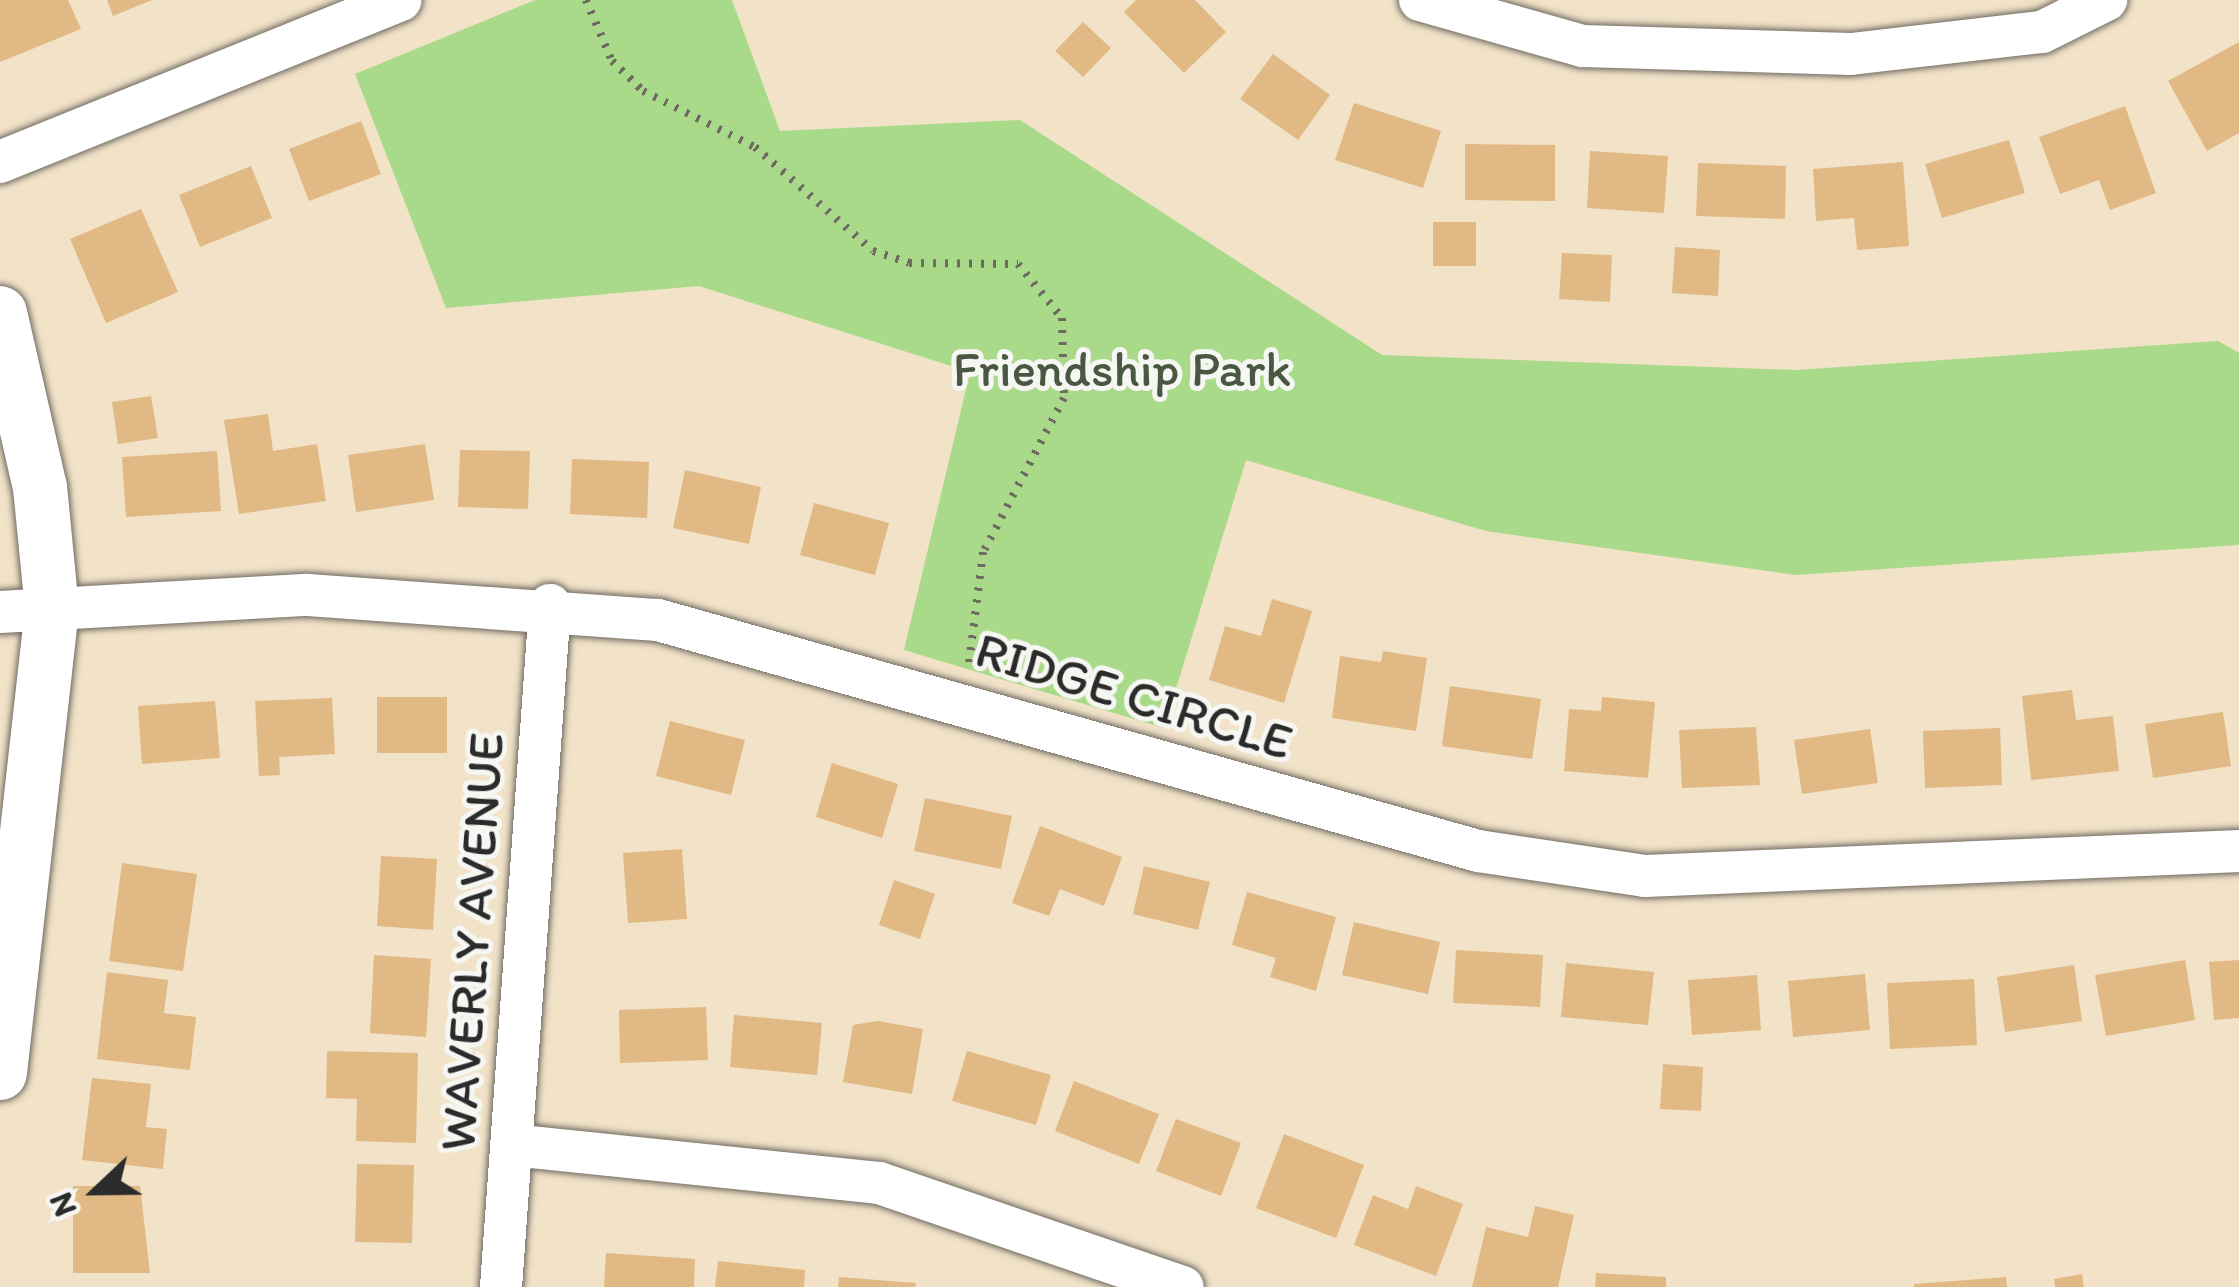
<!DOCTYPE html>
<style>
body{margin:0}
#map{position:relative;width:2239px;height:1287px;overflow:hidden;background:#f1e2c8;font-family:Itim,sans-serif}
div>[style]{position:absolute}
[style*='--x']{left:calc(var(--x)*1px);top:calc(var(--y)*1px);width:calc(var(--w)*1px);rotate:calc(var(--a)*1deg)}
.green>*{inset:0;background:#a9da89}
.building>*{inset:0;background:#e1b984}
.path>*{height:8px;margin-top:-4px;transform-origin:0;background:repeating-linear-gradient(90deg,#706b62 0 3px,transparent 0 12px)}
.roads{filter:drop-shadow(0 0 3px #706b62) drop-shadow(0 0 3px #706b62)}
.minor>*{height:42px;margin:-21px;padding:0 21px;transform-origin:21px;border-radius:21px;background:#fff}
.tertiary>*{height:54px;margin:-27px;padding:0 27px;transform-origin:27px;border-radius:27px;background:#fff}
span{translate:-50% -50%;white-space:nowrap;text-align:center;line-height:1.15;-webkit-text-stroke:10px #f6f6f2;paint-order:stroke}
.park-label{font-size:51px;color:#4a5742}
.street-label{font-size:51px;color:#2b2b2b}
.north{position:absolute;left:36px;top:1131px;width:120px;height:120px;-webkit-text-stroke:9px #f6f6f2;paint-order:stroke;rotate:248deg;font-size:33px;font-weight:700;line-height:48px;text-align:center;color:#2b2b2b}
.north::after{content:'';display:block;margin:auto;width:42px;height:54px;background:#2b2b2b;clip-path:polygon(50% 0,100% 100%,50% 72%,0 100%)}
</style>
<div id="map">
<div class="green">
<div style="clip-path:polygon(535px 0,732px 0,780px 131px,1020px 120px,1382px 355px,1796px 370px,2218px 341px,2239px 353px,2239px 545px,1795px 575px,1486px 531px,1246px 460px,1164px 728px,904px 650px,970px 372px,699px 286px,446px 308px,355px 74px)"></div>
</div>
<div class="building">
<div style="clip-path:polygon(0 0,68px 0,81px 29px,0 62px)"></div>
<div style="clip-path:polygon(107px 0,152px 0,113px 16px)"></div>
<div style="clip-path:polygon(1136px 0,1195px 0,1226px 32px,1184px 73px,1124px 12px)"></div>
<div style="clip-path:polygon(1083px 22px,1111px 48px,1083px 77px,1055px 51px)"></div>
<div style="clip-path:polygon(2239px 42px,2239px 133px,2207px 151px,2168px 81px)"></div>
<div style="clip-path:polygon(1273px 54px,1330px 95px,1298px 140px,1240px 99px)"></div>
<div style="clip-path:polygon(1354px 103px,1441px 131px,1423px 188px,1335px 160px)"></div>
<div style="clip-path:polygon(2125px 106px,2156px 193px,2110px 210px,2099px 180px,2060px 194px,2039px 137px)"></div>
<div style="clip-path:polygon(361px 121px,381px 174px,309px 201px,289px 149px)"></div>
<div style="clip-path:polygon(2009px 140px,2025px 193px,1942px 218px,1925px 164px)"></div>
<div style="clip-path:polygon(1465px 144px,1555px 145px,1555px 201px,1465px 200px)"></div>
<div style="clip-path:polygon(1590px 151px,1668px 156px,1664px 213px,1587px 208px)"></div>
<div style="clip-path:polygon(1903px 162px,1909px 246px,1857px 250px,1854px 218px,1816px 221px,1813px 169px)"></div>
<div style="clip-path:polygon(1698px 163px,1786px 166px,1785px 219px,1696px 216px)"></div>
<div style="clip-path:polygon(251px 166px,272px 218px,200px 247px,179px 195px)"></div>
<div style="clip-path:polygon(141px 209px,178px 292px,106px 323px,70px 239px)"></div>
<div style="clip-path:polygon(1433px 222px,1476px 222px,1476px 266px,1433px 266px)"></div>
<div style="clip-path:polygon(1675px 247px,1720px 250px,1718px 296px,1672px 293px)"></div>
<div style="clip-path:polygon(1562px 253px,1612px 255px,1610px 302px,1559px 299px)"></div>
<div style="clip-path:polygon(151px 396px,158px 438px,118px 444px,112px 402px)"></div>
<div style="clip-path:polygon(268px 414px,273px 451px,317px 444px,326px 501px,239px 514px,224px 420px)"></div>
<div style="clip-path:polygon(425px 444px,434px 500px,356px 512px,348px 455px)"></div>
<div style="clip-path:polygon(460px 450px,530px 451px,528px 509px,458px 507px)"></div>
<div style="clip-path:polygon(217px 451px,221px 511px,126px 517px,122px 457px)"></div>
<div style="clip-path:polygon(572px 459px,649px 462px,647px 518px,570px 514px)"></div>
<div style="clip-path:polygon(685px 470px,761px 487px,749px 544px,673px 528px)"></div>
<div style="clip-path:polygon(814px 503px,889px 523px,875px 575px,800px 555px)"></div>
<div style="clip-path:polygon(1272px 599px,1312px 611px,1284px 703px,1209px 680px,1225px 626px,1261px 636px)"></div>
<div style="clip-path:polygon(1383px 651px,1427px 658px,1416px 731px,1332px 718px,1340px 656px,1381px 662px)"></div>
<div style="clip-path:polygon(1450px 686px,1541px 699px,1532px 759px,1442px 746px)"></div>
<div style="clip-path:polygon(2072px 690px,2076px 720px,2113px 716px,2119px 771px,2031px 780px,2022px 696px)"></div>
<div style="clip-path:polygon(377px 697px,447px 697px,447px 753px,377px 753px)"></div>
<div style="clip-path:polygon(1602px 697px,1655px 702px,1648px 778px,1564px 771px,1569px 709px,1601px 711px)"></div>
<div style="clip-path:polygon(332px 698px,335px 754px,279px 757px,280px 775px,259px 776px,255px 701px)"></div>
<div style="clip-path:polygon(215px 701px,220px 758px,142px 764px,138px 706px)"></div>
<div style="clip-path:polygon(2223px 712px,2231px 766px,2153px 778px,2145px 724px)"></div>
<div style="clip-path:polygon(670px 721px,745px 740px,731px 795px,656px 776px)"></div>
<div style="clip-path:polygon(1756px 727px,1760px 785px,1682px 788px,1679px 730px)"></div>
<div style="clip-path:polygon(2000px 728px,2002px 785px,1925px 788px,1923px 731px)"></div>
<div style="clip-path:polygon(1870px 729px,1878px 783px,1802px 794px,1794px 740px)"></div>
<div style="clip-path:polygon(832px 763px,898px 784px,882px 838px,816px 817px)"></div>
<div style="clip-path:polygon(925px 798px,1012px 816px,1001px 869px,914px 851px)"></div>
<div style="clip-path:polygon(1040px 826px,1122px 857px,1104px 906px,1060px 889px,1049px 916px,1012px 903px)"></div>
<div style="clip-path:polygon(682px 849px,687px 919px,628px 923px,623px 853px)"></div>
<div style="clip-path:polygon(381px 856px,437px 859px,433px 930px,377px 926px)"></div>
<div style="clip-path:polygon(122px 863px,197px 874px,183px 971px,109px 961px)"></div>
<div style="clip-path:polygon(1144px 866px,1210px 882px,1198px 930px,1133px 914px)"></div>
<div style="clip-path:polygon(894px 880px,935px 894px,920px 939px,879px 925px)"></div>
<div style="clip-path:polygon(1247px 892px,1336px 917px,1316px 991px,1270px 977px,1276px 958px,1232px 945px)"></div>
<div style="clip-path:polygon(1354px 922px,1440px 942px,1428px 994px,1342px 975px)"></div>
<div style="clip-path:polygon(1456px 950px,1543px 955px,1540px 1007px,1453px 1003px)"></div>
<div style="clip-path:polygon(374px 955px,431px 959px,426px 1037px,370px 1033px)"></div>
<div style="clip-path:polygon(2185px 960px,2195px 1020px,2106px 1036px,2095px 975px)"></div>
<div style="clip-path:polygon(2239px 960px,2239px 1018px,2214px 1020px,2209px 962px)"></div>
<div style="clip-path:polygon(1566px 963px,1654px 972px,1648px 1025px,1561px 1017px)"></div>
<div style="clip-path:polygon(2074px 965px,2082px 1021px,2005px 1032px,1997px 977px)"></div>
<div style="clip-path:polygon(107px 972px,168px 980px,164px 1013px,196px 1017px,190px 1070px,97px 1059px)"></div>
<div style="clip-path:polygon(1865px 974px,1870px 1030px,1793px 1037px,1788px 981px)"></div>
<div style="clip-path:polygon(1757px 975px,1761px 1030px,1692px 1035px,1688px 980px)"></div>
<div style="clip-path:polygon(1974px 979px,1977px 1045px,1890px 1049px,1887px 983px)"></div>
<div style="clip-path:polygon(706px 1007px,708px 1060px,620px 1063px,619px 1010px)"></div>
<div style="clip-path:polygon(734px 1015px,822px 1023px,817px 1075px,730px 1067px)"></div>
<div style="clip-path:polygon(878px 1021px,923px 1029px,912px 1094px,843px 1082px,853px 1025px)"></div>
<div style="clip-path:polygon(327px 1051px,418px 1053px,416px 1143px,356px 1141px,357px 1099px,326px 1098px)"></div>
<div style="clip-path:polygon(967px 1051px,1051px 1075px,1036px 1125px,952px 1101px)"></div>
<div style="clip-path:polygon(1663px 1064px,1703px 1067px,1701px 1111px,1660px 1109px)"></div>
<div style="clip-path:polygon(92px 1078px,151px 1084px,146px 1127px,167px 1129px,163px 1169px,82px 1160px)"></div>
<div style="clip-path:polygon(1074px 1081px,1159px 1114px,1139px 1164px,1055px 1131px)"></div>
<div style="clip-path:polygon(1176px 1119px,1241px 1143px,1221px 1196px,1156px 1171px)"></div>
<div style="clip-path:polygon(1284px 1134px,1364px 1165px,1336px 1238px,1256px 1208px)"></div>
<div style="clip-path:polygon(357px 1164px,414px 1165px,412px 1243px,355px 1242px)"></div>
<div style="clip-path:polygon(73px 1186px,140px 1186px,150px 1273px,73px 1273px)"></div>
<div style="clip-path:polygon(1416px 1186px,1463px 1204px,1436px 1276px,1354px 1245px,1373px 1195px,1408px 1209px)"></div>
<div style="clip-path:polygon(1535px 1206px,1574px 1215px,1558px 1287px,1472px 1287px,1486px 1227px,1528px 1237px)"></div>
<div style="clip-path:polygon(606px 1253px,695px 1259px,694px 1287px,604px 1287px)"></div>
<div style="clip-path:polygon(718px 1261px,805px 1270px,804px 1287px,715px 1287px)"></div>
<div style="clip-path:polygon(1596px 1273px,1666px 1277px,1666px 1287px,1595px 1287px)"></div>
<div style="clip-path:polygon(2082px 1274px,2084px 1287px,2055px 1287px,2054px 1279px)"></div>
<div style="clip-path:polygon(839px 1277px,916px 1283px,915px 1287px,838px 1287px)"></div>
<div style="clip-path:polygon(2006px 1277px,2007px 1287px,1914px 1287px,1914px 1284px)"></div>
</div>
<div class="path">
<div style="--x:586;--y:0;--w:66;--a:66.9"></div>
<div style="--x:612;--y:61;--w:43;--a:44.1"></div>
<div style="--x:643;--y:91;--w:125;--a:26.6"></div>
<div style="--x:755;--y:147;--w:157;--a:41.4"></div>
<div style="--x:873;--y:251;--w:38;--a:18"></div>
<div style="--x:909;--y:263;--w:109;--a:0.5"></div>
<div style="--x:1018;--y:264;--w:70;--a:50.8"></div>
<div style="--x:1062;--y:318;--w:80;--a:88.6"></div>
<div style="--x:1064;--y:398;--w:174;--a:117.7"></div>
<div style="--x:983;--y:552;--w:119;--a:97.2"></div>
</div>
<div class="roads">
<div class="minor">
<div style="--x:1420;--y:0;--w:169;--a:15.8"></div>
<div style="--x:1583;--y:46;--w:268;--a:1.7"></div>
<div style="--x:1851;--y:54;--w:192;--a:-6.6"></div>
<div style="--x:2042;--y:32;--w:72;--a:-26.6"></div>
<div style="--x:0;--y:162;--w:432;--a:-22"></div>
<div style="--x:0;--y:612;--w:308;--a:-3.2"></div>
<div style="--x:308;--y:595;--w:351;--a:4.1"></div>
<div style="--x:658;--y:620;--w:852;--a:15.73"></div>
<div style="--x:1478;--y:851;--w:169;--a:8.5"></div>
<div style="--x:1645;--y:876;--w:595;--a:-2.41"></div>
<div style="--x:512;--y:1145;--w:369;--a:5.9"></div>
<div style="--x:879;--y:1183;--w:321;--a:18.9"></div>
<div style="--x:501;--y:1287;--w:684;--a:-85.89"></div>
</div>
<div class="tertiary">
<div style="--x:0;--y:313;--w:179;--a:77.1"></div>
<div style="--x:40;--y:487;--w:123;--a:84.4"></div>
<div style="--x:52;--y:609;--w:467;--a:96.4"></div>
</div>
</div>
<div class="park-label">
<span style="left:1122px;top:369px">Friendship Park</span>
</div>
<div class="street-label">
<span style="left:1134px;top:696px;rotate:17deg">RIDGE CIRCLE</span>
<span style="left:472px;top:942px;rotate:-86deg">WAVERLY AVENUE</span>
</div>
<div class="north">N</div>
</div>
